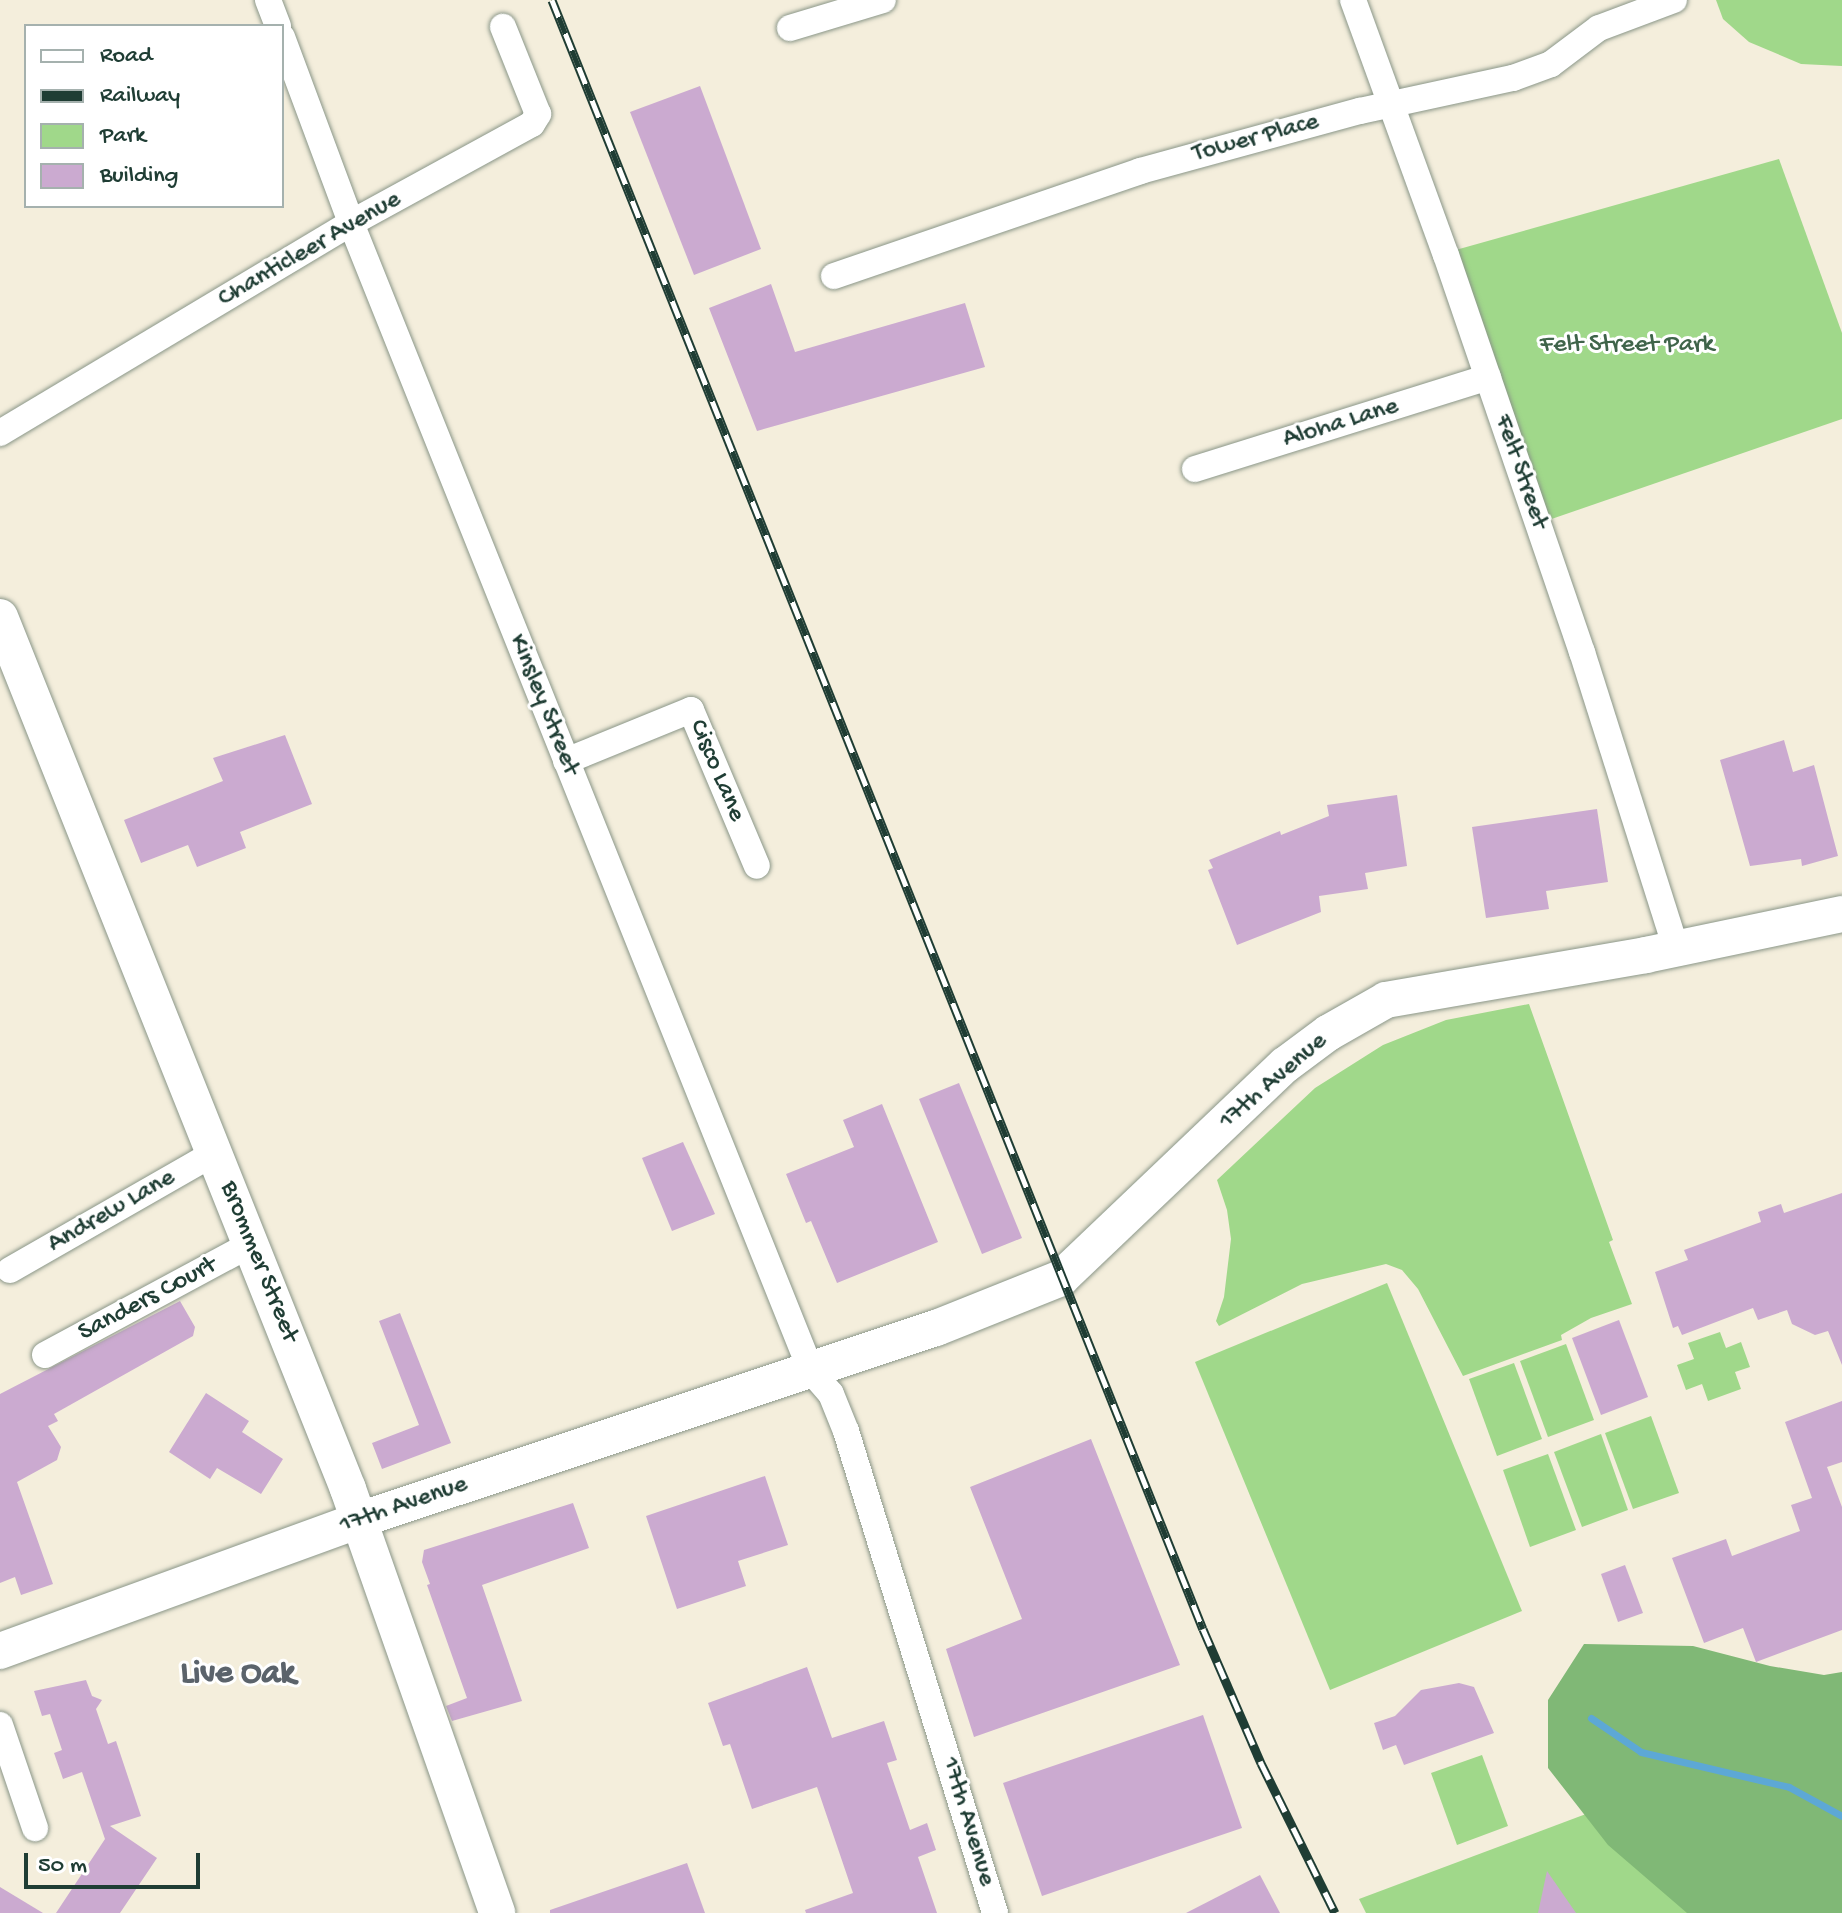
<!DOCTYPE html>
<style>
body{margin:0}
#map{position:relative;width:1842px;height:1913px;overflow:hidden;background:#f4eedc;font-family:"Gochi Hand",sans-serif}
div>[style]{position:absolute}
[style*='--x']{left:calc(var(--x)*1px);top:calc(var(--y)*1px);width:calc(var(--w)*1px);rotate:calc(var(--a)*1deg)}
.green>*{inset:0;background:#a0d88a}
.forest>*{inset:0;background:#80b876}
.stream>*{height:7px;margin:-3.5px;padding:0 3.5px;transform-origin:3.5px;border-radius:3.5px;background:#5da8d5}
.building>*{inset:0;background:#cbaad0}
.roads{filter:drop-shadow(0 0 2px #8a9688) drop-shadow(0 0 2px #8a9688)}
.street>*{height:26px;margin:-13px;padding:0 13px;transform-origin:13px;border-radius:13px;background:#fff}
.secondary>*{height:36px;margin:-18px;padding:0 18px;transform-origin:18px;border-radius:18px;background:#fff}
.rail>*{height:9px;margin-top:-4.5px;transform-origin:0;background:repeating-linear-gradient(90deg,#fff 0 18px,#1f3d34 0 36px);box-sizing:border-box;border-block:2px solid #1f3d34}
span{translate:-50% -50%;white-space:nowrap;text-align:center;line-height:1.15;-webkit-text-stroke:6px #fff;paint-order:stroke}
.street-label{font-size:26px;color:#1f3d34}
.park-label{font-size:26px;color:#3f644a}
.district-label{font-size:34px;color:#5b636b;font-weight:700}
.legend{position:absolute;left:24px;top:24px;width:260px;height:184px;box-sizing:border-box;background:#fff;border:2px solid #a5b1ae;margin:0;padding:10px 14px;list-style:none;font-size:24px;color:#1f3d34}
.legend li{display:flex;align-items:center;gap:16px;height:40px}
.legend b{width:40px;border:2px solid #a5b1ae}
.scale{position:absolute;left:24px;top:1853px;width:176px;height:36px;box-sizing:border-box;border:4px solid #1f3d34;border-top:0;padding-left:10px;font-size:24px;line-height:28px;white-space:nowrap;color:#1f3d34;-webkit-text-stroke:6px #fff;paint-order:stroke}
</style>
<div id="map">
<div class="green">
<div style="clip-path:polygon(1716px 0,1842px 0,1842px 66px,1801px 64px,1749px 42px,1723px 19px)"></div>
<div style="clip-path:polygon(1779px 159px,1842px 333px,1842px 419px,1537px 524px,1445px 253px)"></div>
<div style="clip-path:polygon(1529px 1004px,1613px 1240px,1609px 1242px,1632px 1304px,1591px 1318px,1561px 1335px,1562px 1340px,1463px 1376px,1418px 1289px,1402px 1270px,1386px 1264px,1302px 1284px,1219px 1326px,1216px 1321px,1224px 1297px,1231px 1239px,1227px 1210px,1217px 1180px,1315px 1088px,1383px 1045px,1446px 1020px)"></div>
<div style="clip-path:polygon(1387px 1283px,1522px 1611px,1330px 1690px,1195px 1362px)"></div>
<div style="clip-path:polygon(1720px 1332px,1726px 1348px,1741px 1342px,1750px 1367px,1735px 1372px,1741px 1389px,1708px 1401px,1702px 1384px,1686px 1390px,1677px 1365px,1694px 1359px,1688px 1343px)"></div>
<div style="clip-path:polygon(1566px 1344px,1594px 1420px,1548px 1437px,1520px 1361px)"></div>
<div style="clip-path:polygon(1514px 1363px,1542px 1439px,1497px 1456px,1469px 1379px)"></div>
<div style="clip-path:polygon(1651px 1416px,1679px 1493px,1633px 1509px,1605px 1433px)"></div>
<div style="clip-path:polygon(1601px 1434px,1628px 1510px,1582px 1527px,1554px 1452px)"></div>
<div style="clip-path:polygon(1548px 1454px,1576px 1530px,1530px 1547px,1503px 1470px)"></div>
<div style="clip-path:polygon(1842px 1718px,1842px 1913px,1366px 1913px,1359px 1899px)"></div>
<div style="clip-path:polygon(1482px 1755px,1508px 1826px,1457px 1845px,1431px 1773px)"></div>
</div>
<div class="forest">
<div style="clip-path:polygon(1584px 1644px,1693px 1646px,1770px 1666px,1824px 1675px,1842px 1672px,1842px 1913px,1687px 1913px,1608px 1845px,1548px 1768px,1548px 1700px)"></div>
</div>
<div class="stream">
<div style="--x:1591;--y:1718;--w:60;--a:34.2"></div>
<div style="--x:1641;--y:1752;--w:152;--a:13.3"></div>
<div style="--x:1789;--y:1787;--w:60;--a:28.7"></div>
</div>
<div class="building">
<div style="clip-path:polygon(700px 86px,761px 249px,694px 275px,630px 112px)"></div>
<div style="clip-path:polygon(771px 284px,795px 352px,965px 303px,985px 367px,757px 431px,709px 308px)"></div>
<div style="clip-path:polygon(285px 735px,312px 804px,240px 832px,246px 848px,197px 867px,188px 845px,141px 863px,124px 820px,223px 781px,213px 758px)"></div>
<div style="clip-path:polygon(1784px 740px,1793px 772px,1814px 765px,1838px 856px,1802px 866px,1801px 859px,1750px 866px,1720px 760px)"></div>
<div style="clip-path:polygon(1397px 795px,1407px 866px,1365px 873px,1368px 889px,1319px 896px,1321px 912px,1237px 945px,1208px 870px,1213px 868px,1209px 860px,1280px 831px,1281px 835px,1329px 816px,1327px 805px)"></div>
<div style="clip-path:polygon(1597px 809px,1608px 882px,1546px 891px,1549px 909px,1486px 918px,1472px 827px)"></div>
<div style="clip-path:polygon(959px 1083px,1022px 1238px,982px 1254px,919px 1099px)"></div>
<div style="clip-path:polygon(882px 1104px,938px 1242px,837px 1283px,811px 1221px,806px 1223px,786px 1174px,854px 1147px,843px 1120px)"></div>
<div style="clip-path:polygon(683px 1142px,715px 1214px,672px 1231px,642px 1158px)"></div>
<div style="clip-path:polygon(1842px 1193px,1842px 1365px,1828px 1331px,1815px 1335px,1792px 1324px,1787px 1310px,1758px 1320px,1753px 1308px,1682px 1335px,1678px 1326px,1673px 1328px,1655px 1272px,1688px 1260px,1684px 1250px,1761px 1222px,1758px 1212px,1781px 1204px,1784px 1213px)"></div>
<div style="clip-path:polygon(180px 1301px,195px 1327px,193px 1336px,54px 1414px,58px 1421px,48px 1426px,61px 1447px,57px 1460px,17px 1482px,53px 1584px,21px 1595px,15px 1577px,0 1583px,0 1394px)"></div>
<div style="clip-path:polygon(400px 1313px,451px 1443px,382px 1469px,372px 1443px,419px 1425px,379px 1321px)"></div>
<div style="clip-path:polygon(1619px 1320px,1648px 1397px,1601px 1415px,1572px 1338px)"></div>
<div style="clip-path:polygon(206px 1393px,249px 1421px,242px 1432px,283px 1459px,261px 1494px,217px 1468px,210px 1479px,169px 1452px)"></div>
<div style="clip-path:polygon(1842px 1401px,1842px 1462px,1827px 1467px,1842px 1507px,1842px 1630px,1756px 1662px,1743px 1628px,1704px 1643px,1672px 1558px,1726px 1539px,1732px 1556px,1800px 1531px,1791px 1505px,1812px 1498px,1785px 1422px)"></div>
<div style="clip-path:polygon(1091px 1439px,1180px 1665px,974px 1737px,946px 1649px,1022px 1619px,970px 1487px)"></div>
<div style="clip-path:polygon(765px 1476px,788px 1545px,738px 1561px,746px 1586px,677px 1609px,646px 1516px)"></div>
<div style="clip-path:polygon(573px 1503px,589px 1548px,482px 1585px,522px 1701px,452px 1721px,446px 1706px,467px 1698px,427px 1585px,430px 1584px,422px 1562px,424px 1550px)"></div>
<div style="clip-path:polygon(1625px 1565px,1643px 1613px,1618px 1622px,1601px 1574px)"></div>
<div style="clip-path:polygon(807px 1667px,832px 1738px,884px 1721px,897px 1760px,887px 1763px,910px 1830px,927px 1823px,936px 1850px,918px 1857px,937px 1913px,806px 1913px,805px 1910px,853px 1893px,817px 1787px,752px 1809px,730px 1744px,723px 1746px,708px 1703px)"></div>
<div style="clip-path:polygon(86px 1680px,92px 1696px,102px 1700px,96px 1709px,108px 1744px,116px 1741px,141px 1816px,110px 1826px,157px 1858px,120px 1913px,56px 1913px,105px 1839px,82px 1772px,63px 1779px,54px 1753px,62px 1750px,50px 1714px,42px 1716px,34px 1691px)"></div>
<div style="clip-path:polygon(1459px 1683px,1474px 1687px,1494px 1733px,1404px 1765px,1396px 1745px,1383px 1750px,1374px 1723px,1395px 1716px,1421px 1690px)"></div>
<div style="clip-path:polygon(1203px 1715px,1242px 1828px,1042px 1896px,1003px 1783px)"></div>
<div style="clip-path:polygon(687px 1863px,705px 1913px,550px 1913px,550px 1910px)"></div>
<div style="clip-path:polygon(1547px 1871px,1576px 1913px,1538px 1913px)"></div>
<div style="clip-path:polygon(1260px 1875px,1280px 1913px,1186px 1913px)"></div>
<div style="clip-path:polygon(0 1887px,43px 1913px,0 1913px)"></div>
</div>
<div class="roads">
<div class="street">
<div style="--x:268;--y:0;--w:28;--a:69"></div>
<div style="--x:1353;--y:0;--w:271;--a:70"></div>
<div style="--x:1446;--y:255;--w:420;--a:71.1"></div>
<div style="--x:1582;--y:652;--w:311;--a:72.4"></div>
<div style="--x:790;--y:28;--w:97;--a:-16.8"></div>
<div style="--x:282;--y:37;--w:198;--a:69.6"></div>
<div style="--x:351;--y:223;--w:1237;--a:68.16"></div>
<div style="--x:811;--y:1371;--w:30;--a:49"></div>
<div style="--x:831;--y:1394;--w:40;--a:68"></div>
<div style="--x:846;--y:1431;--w:505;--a:72.82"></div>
<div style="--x:834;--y:276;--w:324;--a:-18.9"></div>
<div style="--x:1140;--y:171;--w:228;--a:-15.3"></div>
<div style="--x:1360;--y:111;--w:157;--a:-12.2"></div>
<div style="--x:1513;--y:78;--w:40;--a:-20.2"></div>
<div style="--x:1551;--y:64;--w:60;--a:-36.9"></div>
<div style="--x:1599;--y:28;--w:80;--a:-20.5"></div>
<div style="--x:0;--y:433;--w:409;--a:-30.9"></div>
<div style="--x:351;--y:223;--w:206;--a:-28.7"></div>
<div style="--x:532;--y:124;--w:12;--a:-59"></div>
<div style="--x:538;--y:114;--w:94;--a:-111.9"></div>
<div style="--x:1195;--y:469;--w:307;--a:-17.4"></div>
<div style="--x:566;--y:761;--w:135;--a:-22.2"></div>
<div style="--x:691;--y:710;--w:169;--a:67.1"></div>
<div style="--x:10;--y:1270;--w:235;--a:-29.8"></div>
<div style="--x:45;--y:1355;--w:234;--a:-28.3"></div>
<div style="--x:0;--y:1725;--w:109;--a:71.2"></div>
</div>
<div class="secondary">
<div style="--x:0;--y:617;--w:939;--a:68.24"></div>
<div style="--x:348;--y:1489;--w:449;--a:70.6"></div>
<div style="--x:0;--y:1651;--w:382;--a:-20"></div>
<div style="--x:359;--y:1520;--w:608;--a:-18.41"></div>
<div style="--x:936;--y:1328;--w:135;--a:-21.8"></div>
<div style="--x:1061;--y:1278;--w:309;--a:-43.6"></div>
<div style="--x:1285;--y:1065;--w:54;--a:-36.7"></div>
<div style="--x:1328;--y:1033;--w:67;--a:-29.6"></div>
<div style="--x:1386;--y:1000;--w:264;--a:-9.8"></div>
<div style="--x:1646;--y:955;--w:200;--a:-11.8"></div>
</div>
</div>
<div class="rail">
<div style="--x:552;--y:0;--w:1754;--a:68.22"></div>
<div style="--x:1203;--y:1629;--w:146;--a:66.6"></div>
<div style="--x:1261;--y:1763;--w:167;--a:63.7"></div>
</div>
<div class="street-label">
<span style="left:1256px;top:139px;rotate:-15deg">Tower Place</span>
<span style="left:310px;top:250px;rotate:-30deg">Chanticleer Avenue</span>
<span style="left:1341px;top:424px;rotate:-17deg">Aloha Lane</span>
<span style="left:1520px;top:472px;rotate:71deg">Felt Street</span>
<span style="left:543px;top:705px;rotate:68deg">Kinsley Street</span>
<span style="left:716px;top:771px;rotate:67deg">Cisco Lane</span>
<span style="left:1274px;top:1082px;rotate:-41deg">17th Avenue</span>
<span style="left:112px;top:1212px;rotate:-30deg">Andrew Lane</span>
<span style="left:258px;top:1262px;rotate:68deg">Brommer Street</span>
<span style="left:148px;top:1300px;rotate:-28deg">Sanders Court</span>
<span style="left:404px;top:1506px;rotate:-19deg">17th Avenue</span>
<span style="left:967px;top:1822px;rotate:73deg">17th Avenue</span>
</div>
<div class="park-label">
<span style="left:1627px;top:346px">Felt Street Park</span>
</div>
<div class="district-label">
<span style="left:238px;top:1676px">Live Oak</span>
</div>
<ul class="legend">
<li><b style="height:10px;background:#fff"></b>Road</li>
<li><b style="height:10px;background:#1f3d34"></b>Railway</li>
<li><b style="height:22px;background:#a0d88a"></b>Park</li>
<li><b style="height:22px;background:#cbaad0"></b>Building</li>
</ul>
<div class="scale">50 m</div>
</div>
